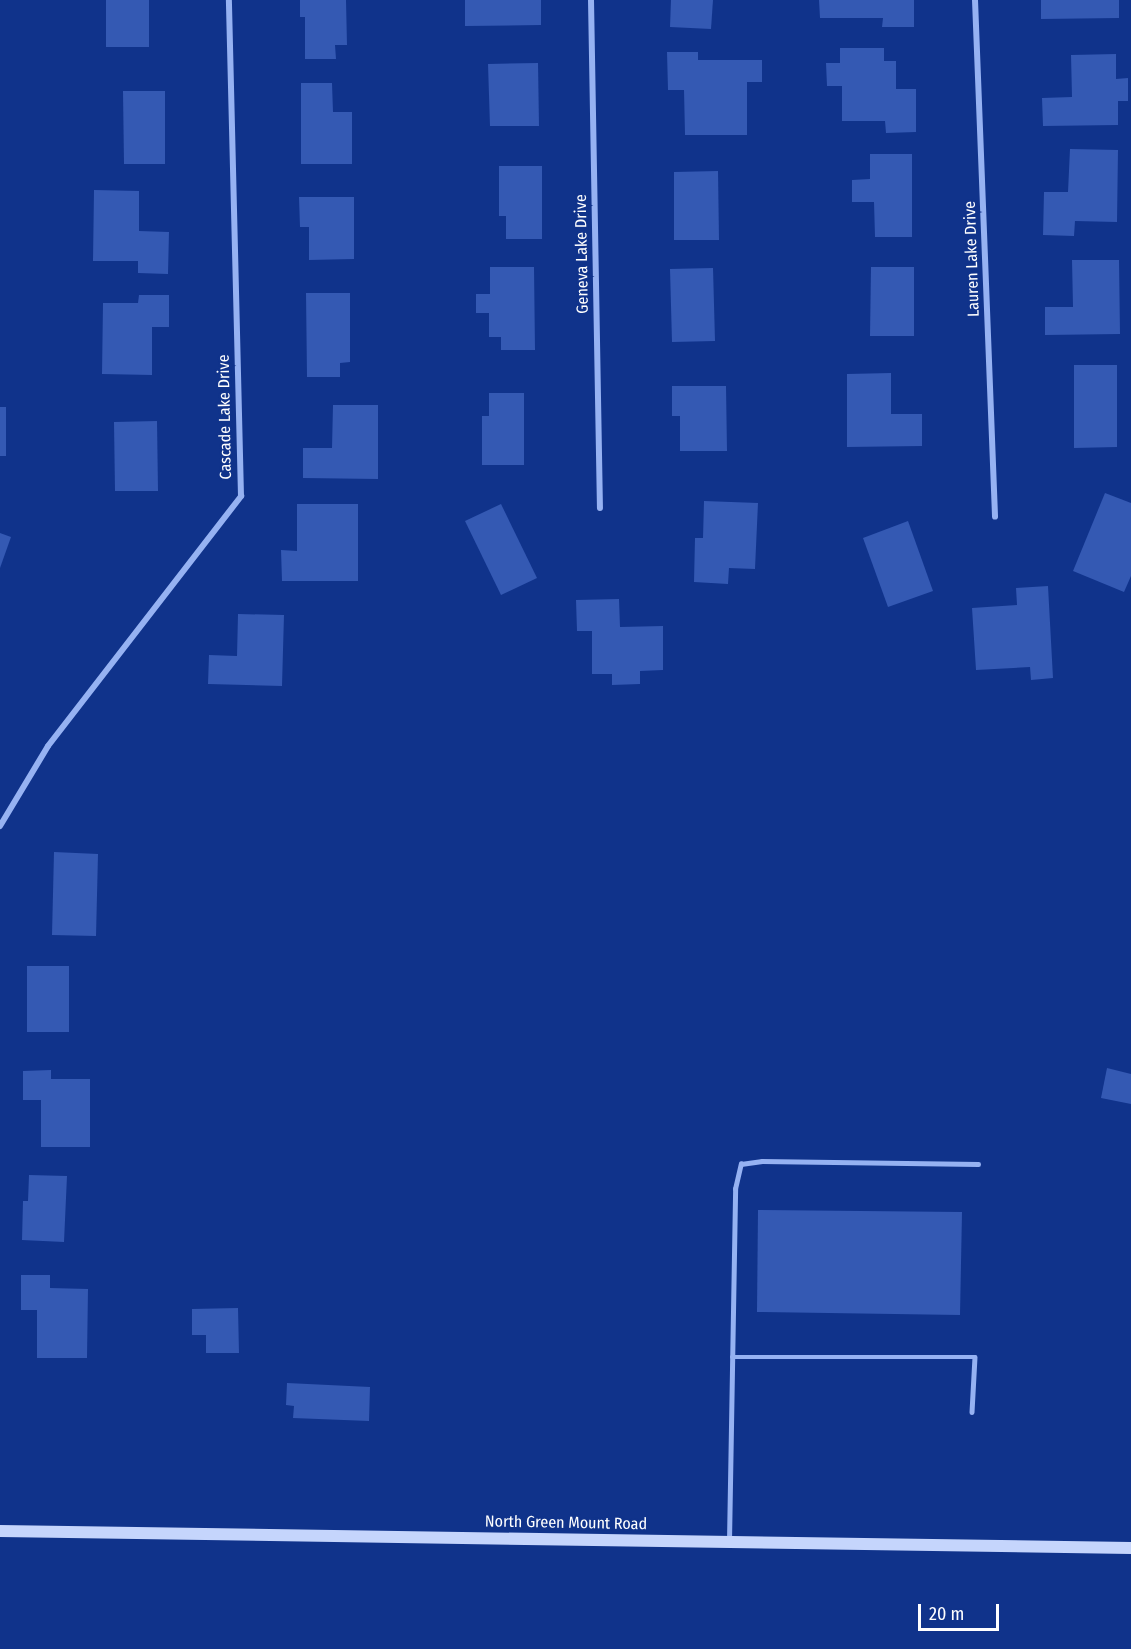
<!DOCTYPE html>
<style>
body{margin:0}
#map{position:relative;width:1131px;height:1649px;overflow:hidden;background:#10338b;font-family:"Fira Sans Condensed",sans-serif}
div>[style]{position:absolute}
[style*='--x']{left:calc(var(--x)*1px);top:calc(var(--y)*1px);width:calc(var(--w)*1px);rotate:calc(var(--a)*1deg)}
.building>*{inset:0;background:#3459b3}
.lane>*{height:4.5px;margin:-2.25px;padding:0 2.25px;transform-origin:2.25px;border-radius:2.25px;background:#96b2f2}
.street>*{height:6px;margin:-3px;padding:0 3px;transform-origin:3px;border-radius:3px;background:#96b2f2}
.secondary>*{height:12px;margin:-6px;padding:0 6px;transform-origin:6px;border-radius:6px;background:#c5d5fc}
span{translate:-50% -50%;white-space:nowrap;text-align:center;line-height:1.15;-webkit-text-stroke:4.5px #10338b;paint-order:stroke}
.street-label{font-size:16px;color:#fff}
.scale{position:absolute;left:918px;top:1604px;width:81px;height:27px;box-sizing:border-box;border:3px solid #fff;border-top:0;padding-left:8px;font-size:18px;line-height:21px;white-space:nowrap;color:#fff;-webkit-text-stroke:4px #10338b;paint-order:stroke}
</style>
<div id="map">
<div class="building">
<div style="clip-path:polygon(106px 0,149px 0,149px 47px,106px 47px)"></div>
<div style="clip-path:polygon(300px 0,346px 0,347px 45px,335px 45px,336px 59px,305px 59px,305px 17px,300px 17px)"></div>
<div style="clip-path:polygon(465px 0,541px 0,541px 25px,465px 26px)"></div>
<div style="clip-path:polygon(671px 0,713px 0,711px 29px,670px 27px)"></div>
<div style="clip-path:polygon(819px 0,914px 0,914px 27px,882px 27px,883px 18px,820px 18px)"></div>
<div style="clip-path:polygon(1041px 0,1119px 0,1119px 18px,1041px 19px)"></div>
<div style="clip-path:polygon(840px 48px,884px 48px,884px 61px,896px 61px,896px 89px,916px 89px,916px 132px,886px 133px,885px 121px,842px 121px,842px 86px,827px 86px,826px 63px,840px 63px)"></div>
<div style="clip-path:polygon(667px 52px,698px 52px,698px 60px,762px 60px,762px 82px,747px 82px,747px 135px,685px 135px,684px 90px,668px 90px)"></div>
<div style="clip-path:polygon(1116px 54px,1116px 79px,1128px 78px,1128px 101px,1118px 101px,1118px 125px,1043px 126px,1042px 98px,1072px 97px,1071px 55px)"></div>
<div style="clip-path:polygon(538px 63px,539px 126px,490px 126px,488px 64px)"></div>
<div style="clip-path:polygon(301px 83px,332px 83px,333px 112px,352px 112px,352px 164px,301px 164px)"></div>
<div style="clip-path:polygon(123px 91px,165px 91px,165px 164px,124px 164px)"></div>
<div style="clip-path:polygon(1070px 149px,1118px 150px,1117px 222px,1075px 221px,1074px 236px,1043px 235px,1044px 192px,1068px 192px)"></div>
<div style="clip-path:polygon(870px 154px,912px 154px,912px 237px,875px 237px,874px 202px,852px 202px,852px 180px,870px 179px)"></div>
<div style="clip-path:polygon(499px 166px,542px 166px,542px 239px,506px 239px,506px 216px,499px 216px)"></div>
<div style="clip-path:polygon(718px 171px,719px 240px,674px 240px,674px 172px)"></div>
<div style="clip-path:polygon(94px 190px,139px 191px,139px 231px,169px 232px,168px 274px,138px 273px,138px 261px,93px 261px)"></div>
<div style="clip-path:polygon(299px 197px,354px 197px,354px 259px,309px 260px,309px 227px,300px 227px)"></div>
<div style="clip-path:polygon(1072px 260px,1119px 260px,1120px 334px,1045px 335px,1045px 307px,1073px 307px)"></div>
<div style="clip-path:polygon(490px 267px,534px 267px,535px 350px,501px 350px,501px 337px,489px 337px,489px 313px,476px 313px,476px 294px,490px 294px)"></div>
<div style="clip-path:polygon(871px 267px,914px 267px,914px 336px,870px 336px)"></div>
<div style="clip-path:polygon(713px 268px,715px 341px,672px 342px,670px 269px)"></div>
<div style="clip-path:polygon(306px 293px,350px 293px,350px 362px,340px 363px,340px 377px,307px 377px)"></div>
<div style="clip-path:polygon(139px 295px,169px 295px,169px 327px,152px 327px,152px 375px,102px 374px,103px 303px,138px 303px)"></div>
<div style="clip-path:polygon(1074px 365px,1117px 365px,1117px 447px,1074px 448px)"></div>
<div style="clip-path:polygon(891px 373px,891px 414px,922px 414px,922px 446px,847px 447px,847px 374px)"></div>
<div style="clip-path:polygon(672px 386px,726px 386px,727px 451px,680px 451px,680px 416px,672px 416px)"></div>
<div style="clip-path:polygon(489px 393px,524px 393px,524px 465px,482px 465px,482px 416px,489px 416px)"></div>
<div style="clip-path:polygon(333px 405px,378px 405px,378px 479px,303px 478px,303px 448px,332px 448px)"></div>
<div style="clip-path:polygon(0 407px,6px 407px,6px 456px,0 456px)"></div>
<div style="clip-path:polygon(157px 421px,158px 491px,115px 491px,114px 422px)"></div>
<div style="clip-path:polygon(1105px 493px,1131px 503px,1131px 576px,1124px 592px,1073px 571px)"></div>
<div style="clip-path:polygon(704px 501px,758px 503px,755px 569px,729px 568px,728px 584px,694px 582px,695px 538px,703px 538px)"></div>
<div style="clip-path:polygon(297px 504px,358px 504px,358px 581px,282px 581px,281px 550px,297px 551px)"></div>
<div style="clip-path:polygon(501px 504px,537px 578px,501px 595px,465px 521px)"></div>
<div style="clip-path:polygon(908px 521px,933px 591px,888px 607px,863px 538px)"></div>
<div style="clip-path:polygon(0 533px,11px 537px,0 568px)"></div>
<div style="clip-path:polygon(1048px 586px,1053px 678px,1031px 680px,1030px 667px,976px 670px,972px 608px,1017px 605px,1016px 588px)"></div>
<div style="clip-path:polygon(619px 599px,620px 627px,663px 626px,663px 670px,640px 671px,640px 684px,612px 685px,612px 674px,592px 674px,592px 631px,577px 631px,576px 600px)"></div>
<div style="clip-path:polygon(238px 614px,284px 615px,282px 686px,208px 684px,209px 655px,237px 656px)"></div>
<div style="clip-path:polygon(54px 852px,98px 854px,96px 936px,52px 935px)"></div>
<div style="clip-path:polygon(27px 966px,69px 966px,69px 1032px,27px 1032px)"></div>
<div style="clip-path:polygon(1107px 1068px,1131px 1074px,1131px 1104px,1101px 1098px)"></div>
<div style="clip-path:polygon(51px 1070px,51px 1079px,90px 1079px,90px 1147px,41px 1147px,41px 1100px,23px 1100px,23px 1071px)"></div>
<div style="clip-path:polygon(29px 1175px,67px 1176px,64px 1242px,22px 1240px,23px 1201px,28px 1201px)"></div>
<div style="clip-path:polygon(758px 1210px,962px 1212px,960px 1315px,757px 1312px)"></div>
<div style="clip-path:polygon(21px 1275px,50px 1275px,50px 1288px,88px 1289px,87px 1358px,37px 1358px,37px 1310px,21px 1310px)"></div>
<div style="clip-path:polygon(238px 1308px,239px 1353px,206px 1353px,206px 1335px,192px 1335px,192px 1309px)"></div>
<div style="clip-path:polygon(287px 1383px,370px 1387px,369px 1421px,293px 1418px,294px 1406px,286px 1405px)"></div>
</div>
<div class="lane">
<div style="--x:732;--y:1357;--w:243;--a:0"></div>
<div style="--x:975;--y:1357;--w:55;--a:93.1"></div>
<div style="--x:729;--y:1541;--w:352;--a:-89"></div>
<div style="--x:735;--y:1189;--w:26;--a:-77"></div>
<div style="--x:741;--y:1164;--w:21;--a:-8"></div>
<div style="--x:762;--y:1161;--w:216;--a:0.8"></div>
</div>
<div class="street">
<div style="--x:591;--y:0;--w:508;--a:88.99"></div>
<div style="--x:975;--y:0;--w:517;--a:87.78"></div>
<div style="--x:0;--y:826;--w:93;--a:-59"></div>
<div style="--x:48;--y:746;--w:316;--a:-52.3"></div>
<div style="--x:241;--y:496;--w:496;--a:-91.4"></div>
</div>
<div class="secondary">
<div style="--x:0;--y:1531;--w:1131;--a:0.86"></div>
</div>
<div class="street-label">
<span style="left:582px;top:254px;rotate:-91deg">Geneva Lake Drive</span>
<span style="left:972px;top:259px;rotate:-92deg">Lauren Lake Drive</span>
<span style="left:225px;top:417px;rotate:-91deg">Cascade Lake Drive</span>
<span style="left:566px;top:1523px;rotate:1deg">North Green Mount Road</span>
</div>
<div class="scale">20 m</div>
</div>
